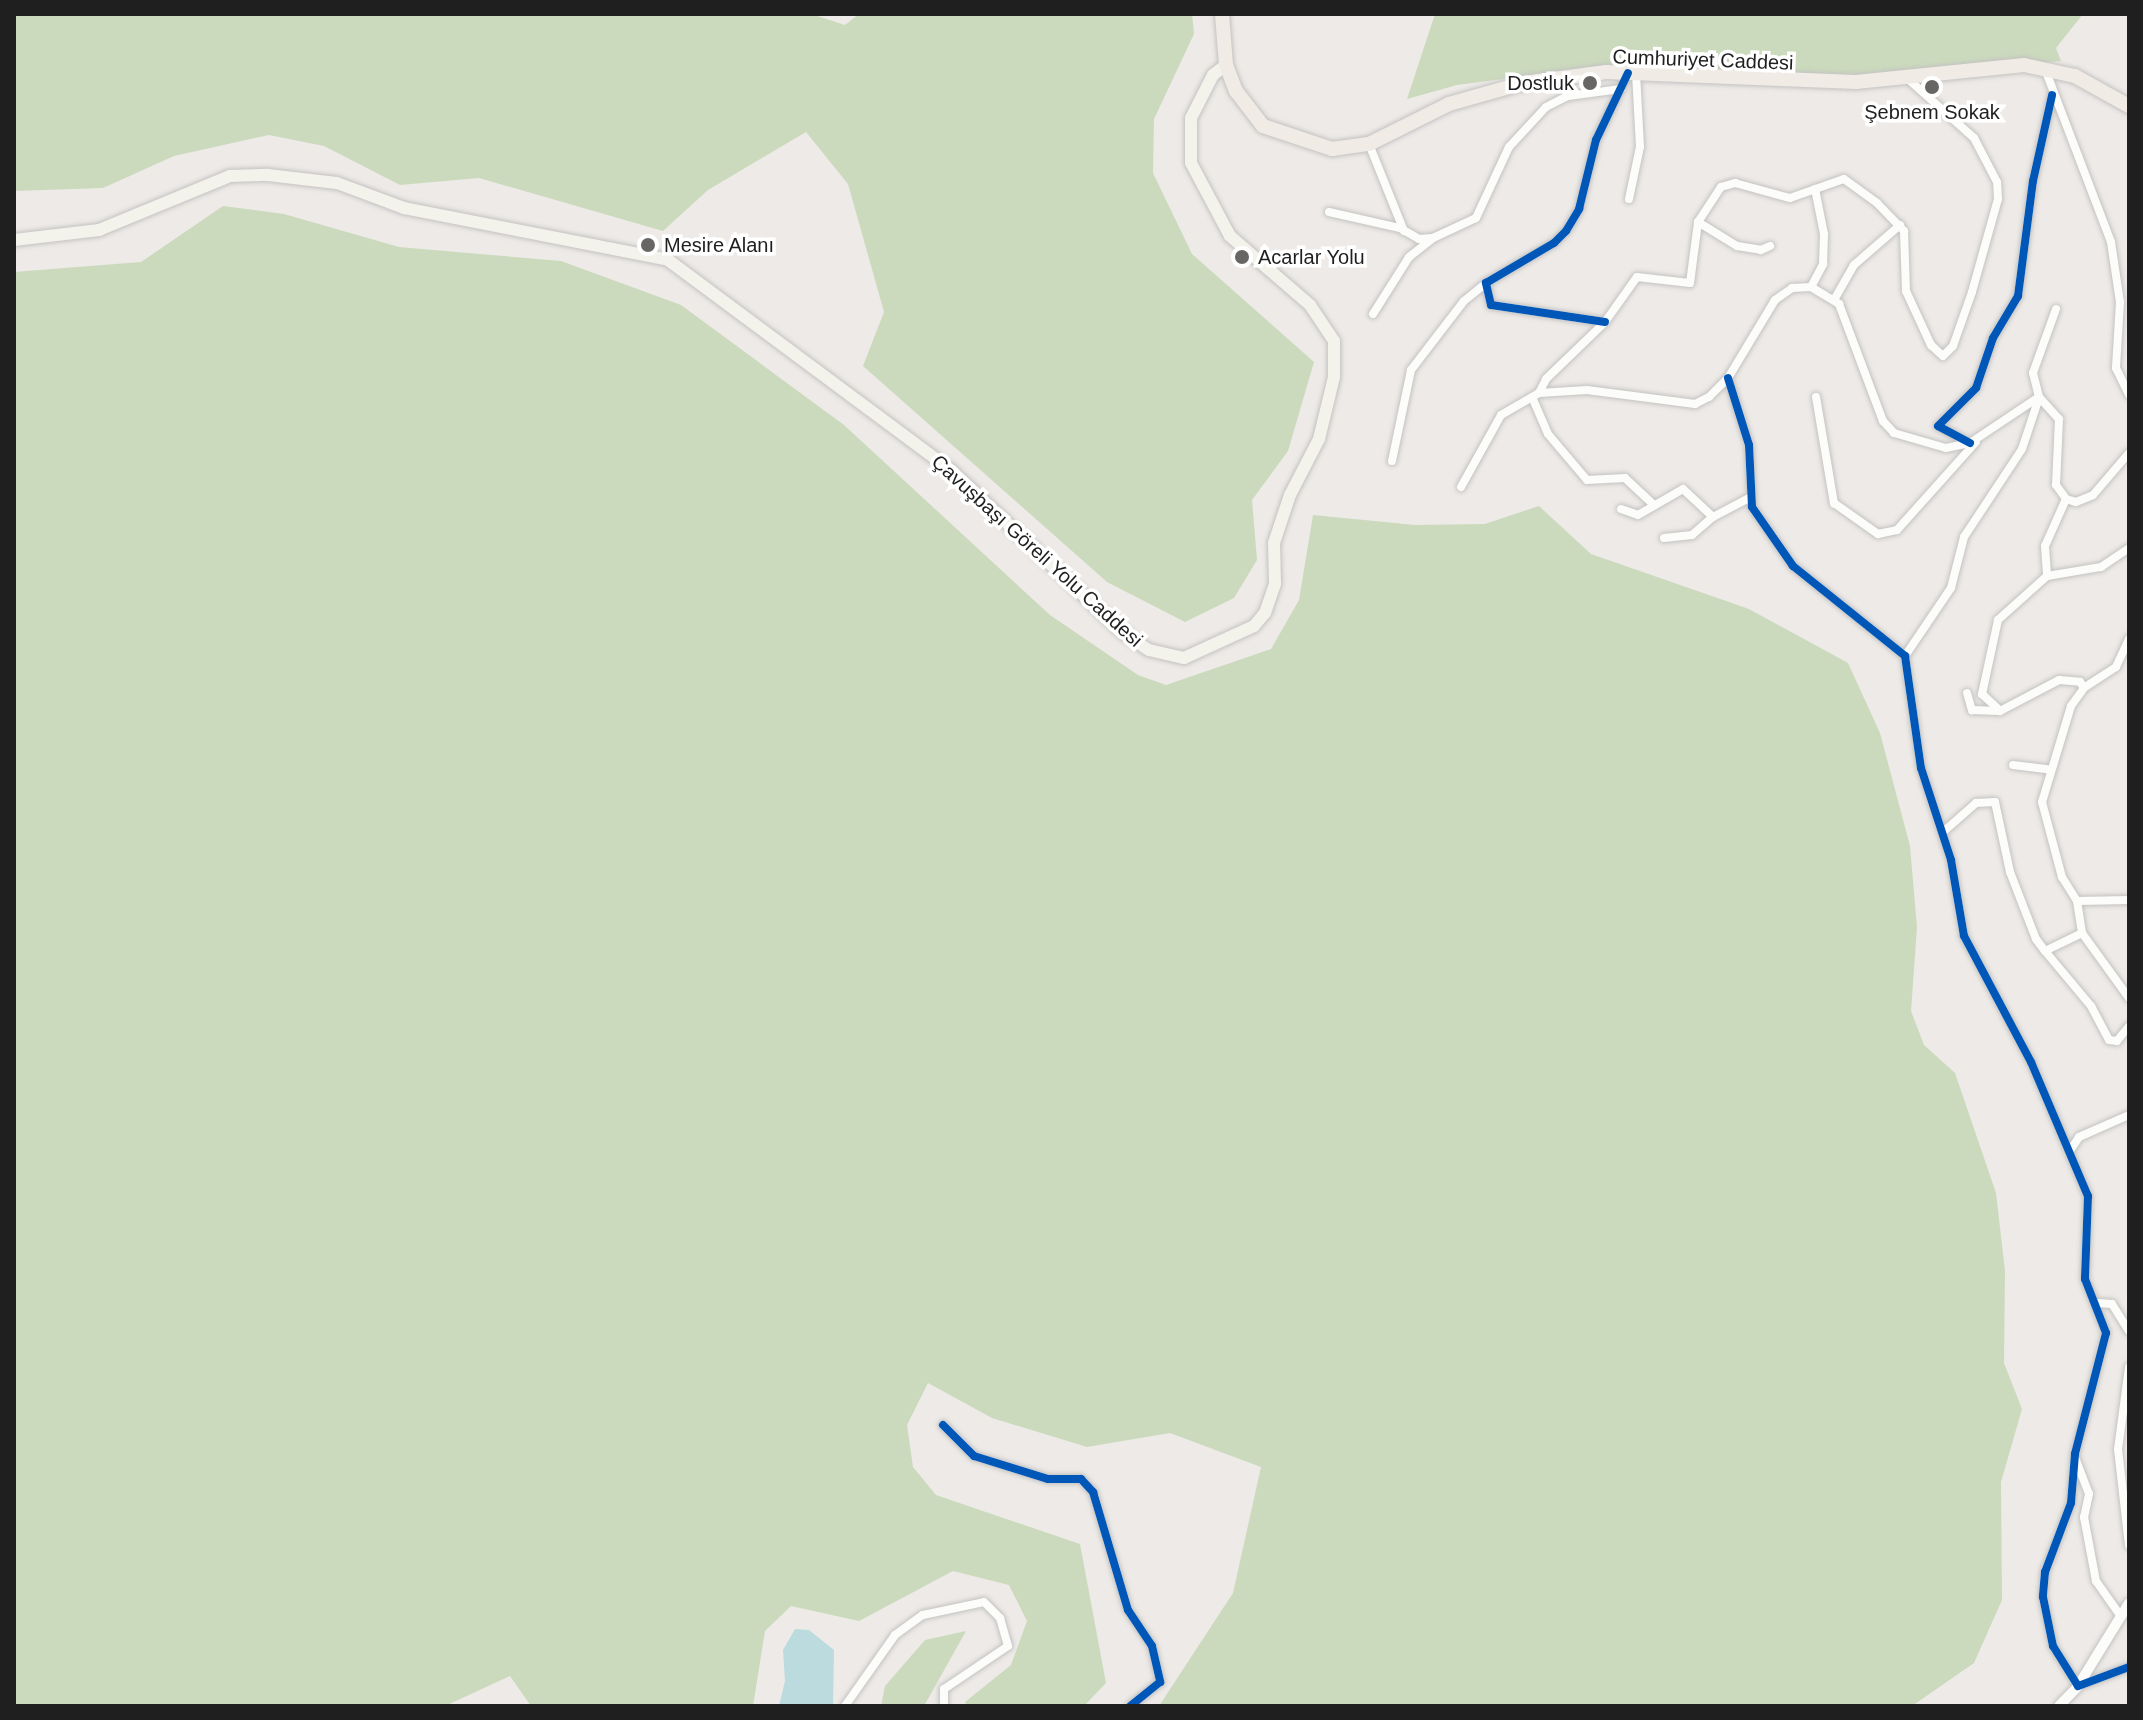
<!DOCTYPE html>
<meta charset="utf-8">
<style>
body{margin:0}
#map{position:relative;width:2143px;height:1720px;overflow:hidden;background:#edeae7;font-family:Arial,sans-serif}
div>[style]{position:absolute}
[style*='--x']{left:calc(var(--x)*1px);top:calc(var(--y)*1px);width:calc(var(--w)*1px);rotate:calc(var(--a)*1deg)}
.forest>*{inset:0;background:#cbdabd}
.water>*{inset:0;background:#bcdbdf}
.roads{filter:drop-shadow(0 0 2px #c4c3c2) drop-shadow(0 0 2px #c4c3c2)}
.minor>*{height:8px;margin:-4px;padding:0 4px;transform-origin:4px;border-radius:4px;background:#fcfcfb}
.tertiary>*{height:10px;margin:-5px;padding:0 5px;transform-origin:5px;border-radius:5px;background:#fcfcfb}
.secondary>*{height:12px;margin:-6px;padding:0 6px;transform-origin:6px;border-radius:6px;background:#f3f2eb}
.primary>*{height:14px;margin:-7px;padding:0 7px;transform-origin:7px;border-radius:7px;background:#f0ebe5}
.cycleway>*{height:8px;margin:-4px;padding:0 4px;transform-origin:4px;border-radius:4px;background:#0057b8}
.dots>*{width:22px;height:22px;translate:-50% -50%;box-sizing:border-box;border:4px solid #fff;border-radius:50%}
span{translate:-50% -50%;white-space:nowrap;text-align:center;line-height:1.15;-webkit-text-stroke:7px #fff;paint-order:stroke}
.street-label{font-size:20px;color:#1f1f1f}
.poi-label{font-size:20px;color:#1f1f1f}
.right{translate:-100% -50%;text-align:right}
.left{translate:0 -50%;text-align:left}
.frame{position:absolute;inset:0;border:16px solid #1f1f1f;pointer-events:none}
</style>
<div id="map">
<div class="forest">
<div style="clip-path:polygon(14px 14px,811px 14px,845px 25px,859px 14px,1192px 14px,1194px 34px,1154px 119px,1153px 173px,1192px 254px,1314px 362px,1288px 451px,1252px 500px,1257px 560px,1234px 598px,1185px 622px,1107px 582px,863px 366px,884px 312px,848px 184px,806px 132px,708px 190px,663px 231px,479px 178px,400px 185px,324px 146px,269px 135px,174px 156px,103px 188px,14px 191px)"></div>
<div style="clip-path:polygon(1435px 14px,2083px 14px,2056px 48px,2061px 61px,1851px 77px,1556px 72px,1457px 85px,1407px 99px)"></div>
<div style="clip-path:polygon(223px 206px,284px 214px,399px 247px,561px 261px,681px 305px,844px 425px,1050px 615px,1138px 675px,1166px 685px,1271px 649px,1299px 600px,1313px 515px,1415px 525px,1485px 524px,1539px 506px,1591px 554px,1749px 609px,1848px 663px,1880px 733px,1910px 846px,1917px 927px,1911px 1011px,1924px 1045px,1955px 1073px,1996px 1193px,2005px 1271px,2004px 1363px,2022px 1409px,2001px 1482px,2002px 1600px,1974px 1663px,1912px 1706px,1159px 1706px,1233px 1593px,1261px 1467px,1170px 1433px,1087px 1447px,992px 1418px,928px 1383px,907px 1425px,913px 1467px,936px 1495px,1080px 1544px,1106px 1683px,1084px 1706px,967px 1706px,965px 1702px,1011px 1665px,1027px 1621px,1009px 1585px,953px 1571px,859px 1621px,791px 1606px,765px 1631px,753px 1706px,531px 1706px,510px 1676px,445px 1706px,14px 1706px,14px 272px,141px 262px)"></div>
<div style="clip-path:polygon(966px 1631px,924px 1706px,881px 1706px,885px 1686px,925px 1640px)"></div>
</div>
<div class="water">
<div style="clip-path:polygon(795px 1629px,809px 1630px,834px 1650px,833px 1706px,779px 1706px,785px 1681px,783px 1650px)"></div>
</div>
<div class="roads">
<div class="minor">
<div style="--x:2045;--y:69;--w:185;--a:69.1"></div>
<div style="--x:2111;--y:242;--w:61;--a:81.5"></div>
<div style="--x:2120;--y:302;--w:66;--a:93.5"></div>
<div style="--x:2116;--y:368;--w:30;--a:64"></div>
<div style="--x:1369;--y:144;--w:94;--a:68.1"></div>
<div style="--x:1629;--y:199;--w:53;--a:-78.1"></div>
<div style="--x:1640;--y:147;--w:74;--a:-93.1"></div>
<div style="--x:1329;--y:212;--w:73;--a:12.7"></div>
<div style="--x:1400;--y:228;--w:22;--a:30"></div>
<div style="--x:1419;--y:239;--w:13;--a:-4"></div>
<div style="--x:1698;--y:222;--w:46;--a:31.6"></div>
<div style="--x:1737;--y:246;--w:24;--a:9"></div>
<div style="--x:1761;--y:250;--w:10;--a:-24"></div>
<div style="--x:1811;--y:287;--w:26;--a:-62"></div>
<div style="--x:1823;--y:264;--w:30;--a:-88"></div>
<div style="--x:1824;--y:234;--w:46;--a:-101.3"></div>
<div style="--x:1834;--y:300;--w:40;--a:-60.3"></div>
<div style="--x:1854;--y:265;--w:61;--a:-41"></div>
<div style="--x:2056;--y:309;--w:68;--a:109.8"></div>
<div style="--x:2033;--y:373;--w:25;--a:76"></div>
<div style="--x:2039;--y:397;--w:30;--a:48"></div>
<div style="--x:2059;--y:419;--w:66;--a:92.6"></div>
<div style="--x:2056;--y:485;--w:17;--a:54"></div>
<div style="--x:2066;--y:499;--w:10;--a:17"></div>
<div style="--x:2076;--y:502;--w:18;--a:-22"></div>
<div style="--x:2093;--y:495;--w:55;--a:-49.4"></div>
<div style="--x:1373;--y:314;--w:67;--a:-57.7"></div>
<div style="--x:1409;--y:257;--w:31;--a:-38"></div>
<div style="--x:1433;--y:238;--w:47;--a:-24.9"></div>
<div style="--x:1476;--y:218;--w:78;--a:-65.1"></div>
<div style="--x:1509;--y:147;--w:54;--a:-47.2"></div>
<div style="--x:1546;--y:107;--w:25;--a:-27"></div>
<div style="--x:1568;--y:96;--w:53;--a:-7.5"></div>
<div style="--x:1605;--y:322;--w:115;--a:-171.5"></div>
<div style="--x:1491;--y:305;--w:23;--a:-103"></div>
<div style="--x:1486;--y:283;--w:79;--a:-30.5"></div>
<div style="--x:1554;--y:243;--w:17;--a:-45"></div>
<div style="--x:1566;--y:231;--w:26;--a:-59"></div>
<div style="--x:1579;--y:209;--w:71;--a:-76.2"></div>
<div style="--x:1596;--y:140;--w:74;--a:-64.5"></div>
<div style="--x:1728;--y:378;--w:70;--a:72.6"></div>
<div style="--x:1749;--y:445;--w:62;--a:87.2"></div>
<div style="--x:1752;--y:507;--w:72;--a:55.2"></div>
<div style="--x:1793;--y:566;--w:144;--a:38.8"></div>
<div style="--x:1905;--y:656;--w:113;--a:81.9"></div>
<div style="--x:1921;--y:768;--w:97;--a:71.9"></div>
<div style="--x:1951;--y:860;--w:77;--a:80.3"></div>
<div style="--x:1964;--y:936;--w:143;--a:62"></div>
<div style="--x:2031;--y:1062;--w:146;--a:67"></div>
<div style="--x:2088;--y:1196;--w:83;--a:92.1"></div>
<div style="--x:2085;--y:1279;--w:58;--a:68.7"></div>
<div style="--x:2106;--y:1333;--w:125;--a:104.4"></div>
<div style="--x:2075;--y:1454;--w:49;--a:94.7"></div>
<div style="--x:2071;--y:1503;--w:74;--a:110.6"></div>
<div style="--x:2045;--y:1572;--w:25;--a:95"></div>
<div style="--x:2043;--y:1597;--w:50;--a:78.5"></div>
<div style="--x:2053;--y:1646;--w:47;--a:58"></div>
<div style="--x:2078;--y:1686;--w:54;--a:-20.4"></div>
<div style="--x:1539;--y:393;--w:16;--a:-63"></div>
<div style="--x:1546;--y:379;--w:82;--a:-44"></div>
<div style="--x:1605;--y:322;--w:55;--a:-54.6"></div>
<div style="--x:1637;--y:277;--w:53;--a:6.5"></div>
<div style="--x:1690;--y:283;--w:62;--a:-82.5"></div>
<div style="--x:1698;--y:222;--w:42;--a:-56.7"></div>
<div style="--x:1721;--y:187;--w:15;--a:-16"></div>
<div style="--x:1735;--y:183;--w:57;--a:15.3"></div>
<div style="--x:1790;--y:198;--w:57;--a:-19.4"></div>
<div style="--x:1844;--y:179;--w:41;--a:36"></div>
<div style="--x:1877;--y:203;--w:39;--a:46"></div>
<div style="--x:1904;--y:231;--w:60;--a:88.1"></div>
<div style="--x:1906;--y:291;--w:60;--a:65.2"></div>
<div style="--x:1931;--y:345;--w:16;--a:43"></div>
<div style="--x:1943;--y:356;--w:14;--a:-45"></div>
<div style="--x:1953;--y:346;--w:57;--a:-70.6"></div>
<div style="--x:1972;--y:292;--w:97;--a:-74.4"></div>
<div style="--x:1998;--y:199;--w:17;--a:-93"></div>
<div style="--x:1997;--y:182;--w:50;--a:-117.6"></div>
<div style="--x:1974;--y:138;--w:90;--a:-138.2"></div>
<div style="--x:1532;--y:397;--w:40;--a:66.6"></div>
<div style="--x:1548;--y:434;--w:60;--a:49.7"></div>
<div style="--x:1587;--y:480;--w:38;--a:-3"></div>
<div style="--x:1625;--y:478;--w:37;--a:43"></div>
<div style="--x:1816;--y:397;--w:108;--a:80.4"></div>
<div style="--x:1834;--y:503;--w:54;--a:35.2"></div>
<div style="--x:1878;--y:534;--w:19;--a:-12"></div>
<div style="--x:1897;--y:530;--w:118;--a:-48.1"></div>
<div style="--x:1969;--y:443;--w:35;--a:-151"></div>
<div style="--x:1938;--y:426;--w:54;--a:-45"></div>
<div style="--x:1976;--y:388;--w:53;--a:-71.2"></div>
<div style="--x:1993;--y:338;--w:49;--a:-59.2"></div>
<div style="--x:2018;--y:296;--w:116;--a:-82.6"></div>
<div style="--x:2033;--y:181;--w:88;--a:-77.5"></div>
<div style="--x:1392;--y:461;--w:93;--a:-78.2"></div>
<div style="--x:1411;--y:370;--w:87;--a:-52.5"></div>
<div style="--x:1464;--y:301;--w:28;--a:-39"></div>
<div style="--x:1461;--y:487;--w:82;--a:-60.9"></div>
<div style="--x:1501;--y:415;--w:44;--a:-30.1"></div>
<div style="--x:1539;--y:393;--w:48;--a:-3.6"></div>
<div style="--x:1587;--y:390;--w:109;--a:7.4"></div>
<div style="--x:1695;--y:404;--w:16;--a:-27"></div>
<div style="--x:1709;--y:397;--w:27;--a:-45"></div>
<div style="--x:1728;--y:378;--w:91;--a:-58.9"></div>
<div style="--x:1775;--y:300;--w:21;--a:-35"></div>
<div style="--x:1792;--y:288;--w:19;--a:-3"></div>
<div style="--x:1811;--y:287;--w:33;--a:31"></div>
<div style="--x:1839;--y:304;--w:125;--a:69.4"></div>
<div style="--x:1883;--y:421;--w:16;--a:47"></div>
<div style="--x:1894;--y:433;--w:54;--a:16.1"></div>
<div style="--x:1946;--y:448;--w:25;--a:-12"></div>
<div style="--x:1970;--y:443;--w:83;--a:-33.7"></div>
<div style="--x:2066;--y:499;--w:51;--a:114.1"></div>
<div style="--x:2045;--y:546;--w:30;--a:86"></div>
<div style="--x:2047;--y:576;--w:66;--a:138.1"></div>
<div style="--x:1998;--y:620;--w:76;--a:102.2"></div>
<div style="--x:1982;--y:694;--w:25;--a:43"></div>
<div style="--x:2000;--y:711;--w:67;--a:-27.7"></div>
<div style="--x:2059;--y:680;--w:21;--a:5"></div>
<div style="--x:2080;--y:682;--w:7;--a:56"></div>
<div style="--x:1621;--y:509;--w:18;--a:19"></div>
<div style="--x:1638;--y:515;--w:52;--a:-30"></div>
<div style="--x:1683;--y:489;--w:41;--a:43"></div>
<div style="--x:1713;--y:517;--w:41;--a:-27.8"></div>
<div style="--x:1664;--y:538;--w:28;--a:-6"></div>
<div style="--x:1692;--y:535;--w:28;--a:-41"></div>
<div style="--x:2047;--y:576;--w:55;--a:-9.5"></div>
<div style="--x:2101;--y:567;--w:34;--a:-34"></div>
<div style="--x:2129;--y:639;--w:31;--a:115"></div>
<div style="--x:2116;--y:667;--w:38;--a:147"></div>
<div style="--x:2084;--y:688;--w:22;--a:126"></div>
<div style="--x:2071;--y:706;--w:100;--a:106.8"></div>
<div style="--x:2042;--y:802;--w:78;--a:75.1"></div>
<div style="--x:2062;--y:877;--w:28;--a:58"></div>
<div style="--x:2077;--y:901;--w:32;--a:81"></div>
<div style="--x:2082;--y:933;--w:80;--a:54.1"></div>
<div style="--x:1905;--y:656;--w:82;--a:-55.9"></div>
<div style="--x:1951;--y:588;--w:53;--a:-75.7"></div>
<div style="--x:1964;--y:537;--w:105;--a:-56.6"></div>
<div style="--x:2022;--y:449;--w:54;--a:-71.6"></div>
<div style="--x:1967;--y:693;--w:18;--a:74"></div>
<div style="--x:1972;--y:710;--w:27;--a:2"></div>
<div style="--x:2013;--y:765;--w:35;--a:7"></div>
<div style="--x:1943;--y:832;--w:44;--a:-41.3"></div>
<div style="--x:1976;--y:803;--w:19;--a:-3"></div>
<div style="--x:1995;--y:802;--w:72;--a:77.9"></div>
<div style="--x:2010;--y:872;--w:72;--a:68.8"></div>
<div style="--x:2036;--y:939;--w:15;--a:53"></div>
<div style="--x:2045;--y:951;--w:41;--a:-25.9"></div>
<div style="--x:2077;--y:901;--w:52;--a:-1.1"></div>
<div style="--x:2045;--y:951;--w:72;--a:50.1"></div>
<div style="--x:2091;--y:1006;--w:38;--a:62"></div>
<div style="--x:2109;--y:1040;--w:8;--a:7"></div>
<div style="--x:2117;--y:1041;--w:19;--a:-51"></div>
<div style="--x:2071;--y:1149;--w:14;--a:-56"></div>
<div style="--x:2079;--y:1137;--w:55;--a:-23.7"></div>
<div style="--x:2098;--y:1303;--w:14;--a:4"></div>
<div style="--x:2112;--y:1304;--w:32;--a:58"></div>
<div style="--x:2129;--y:1367;--w:83;--a:97.6"></div>
<div style="--x:2118;--y:1449;--w:97;--a:83.5"></div>
<div style="--x:943;--y:1425;--w:44;--a:45"></div>
<div style="--x:974;--y:1456;--w:77;--a:17.3"></div>
<div style="--x:1048;--y:1479;--w:33;--a:0"></div>
<div style="--x:1081;--y:1479;--w:18;--a:47"></div>
<div style="--x:1093;--y:1492;--w:123;--a:73.5"></div>
<div style="--x:1128;--y:1610;--w:43;--a:56.3"></div>
<div style="--x:1152;--y:1646;--w:37;--a:77"></div>
<div style="--x:1160;--y:1682;--w:38;--a:141"></div>
<div style="--x:2076;--y:1460;--w:36;--a:69"></div>
<div style="--x:2089;--y:1494;--w:24;--a:102"></div>
<div style="--x:2084;--y:1517;--w:65;--a:79.4"></div>
<div style="--x:2096;--y:1581;--w:42;--a:54.8"></div>
<div style="--x:845;--y:1706;--w:87;--a:-54.8"></div>
<div style="--x:895;--y:1635;--w:34;--a:-36"></div>
<div style="--x:923;--y:1615;--w:62;--a:-12"></div>
<div style="--x:984;--y:1602;--w:23;--a:45"></div>
<div style="--x:1000;--y:1618;--w:29;--a:74"></div>
<div style="--x:1008;--y:1646;--w:77;--a:146.1"></div>
<div style="--x:944;--y:1689;--w:17;--a:90"></div>
</div>
<div class="tertiary">
<div style="--x:2059;--y:1706;--w:28;--a:-46"></div>
<div style="--x:2078;--y:1686;--w:97;--a:-58.4"></div>
</div>
<div class="secondary">
<div style="--x:14;--y:240;--w:86;--a:-6.7"></div>
<div style="--x:99;--y:230;--w:142;--a:-22.4"></div>
<div style="--x:230;--y:176;--w:38;--a:-2"></div>
<div style="--x:268;--y:175;--w:69;--a:6.6"></div>
<div style="--x:337;--y:183;--w:72;--a:20.5"></div>
<div style="--x:404;--y:208;--w:269;--a:11.1"></div>
<div style="--x:668;--y:260;--w:355;--a:36.6"></div>
<div style="--x:953;--y:472;--w:233;--a:43.4"></div>
<div style="--x:1122;--y:632;--w:32;--a:34"></div>
<div style="--x:1149;--y:650;--w:36;--a:13"></div>
<div style="--x:1184;--y:658;--w:77;--a:-24.6"></div>
<div style="--x:1254;--y:626;--w:17;--a:-50"></div>
<div style="--x:1265;--y:613;--w:31;--a:-71"></div>
<div style="--x:1275;--y:584;--w:41;--a:-91.4"></div>
<div style="--x:1274;--y:543;--w:51;--a:-71.6"></div>
<div style="--x:1290;--y:495;--w:63;--a:-62.6"></div>
<div style="--x:1319;--y:439;--w:64;--a:-76.4"></div>
<div style="--x:1334;--y:377;--w:36;--a:-90"></div>
<div style="--x:1334;--y:341;--w:43;--a:-123.7"></div>
<div style="--x:1310;--y:305;--w:106;--a:-139.2"></div>
<div style="--x:1230;--y:236;--w:83;--a:-118.1"></div>
<div style="--x:1191;--y:163;--w:45;--a:-90"></div>
<div style="--x:1191;--y:118;--w:48;--a:-62.9"></div>
<div style="--x:1213;--y:75;--w:16;--a:-38"></div>
</div>
<div class="primary">
<div style="--x:1222;--y:14;--w:51;--a:85.5"></div>
<div style="--x:1226;--y:65;--w:28;--a:69"></div>
<div style="--x:1236;--y:91;--w:44;--a:52.4"></div>
<div style="--x:1263;--y:126;--w:73;--a:18.4"></div>
<div style="--x:1332;--y:149;--w:37;--a:-8"></div>
<div style="--x:1369;--y:144;--w:89;--a:-26.6"></div>
<div style="--x:1449;--y:104;--w:77;--a:-15.8"></div>
<div style="--x:1523;--y:83;--w:84;--a:-7.5"></div>
<div style="--x:1606;--y:72;--w:250;--a:2.3"></div>
<div style="--x:1856;--y:82;--w:169;--a:-5.8"></div>
<div style="--x:2024;--y:65;--w:52;--a:12.2"></div>
<div style="--x:2075;--y:76;--w:62;--a:29.1"></div>
</div>
</div>
<div class="cycleway">
<div style="--x:1605;--y:322;--w:115;--a:-171.5"></div>
<div style="--x:1491;--y:305;--w:23;--a:-103"></div>
<div style="--x:1486;--y:283;--w:79;--a:-30.5"></div>
<div style="--x:1554;--y:243;--w:17;--a:-45"></div>
<div style="--x:1566;--y:231;--w:26;--a:-59"></div>
<div style="--x:1579;--y:209;--w:71;--a:-76.2"></div>
<div style="--x:1596;--y:140;--w:74;--a:-64.5"></div>
<div style="--x:1728;--y:378;--w:70;--a:72.6"></div>
<div style="--x:1749;--y:445;--w:62;--a:87.2"></div>
<div style="--x:1752;--y:507;--w:72;--a:55.2"></div>
<div style="--x:1793;--y:566;--w:144;--a:38.8"></div>
<div style="--x:1905;--y:656;--w:113;--a:81.9"></div>
<div style="--x:1921;--y:768;--w:97;--a:71.9"></div>
<div style="--x:1951;--y:860;--w:77;--a:80.3"></div>
<div style="--x:1964;--y:936;--w:143;--a:62"></div>
<div style="--x:2031;--y:1062;--w:146;--a:67"></div>
<div style="--x:2088;--y:1196;--w:83;--a:92.1"></div>
<div style="--x:2085;--y:1279;--w:58;--a:68.7"></div>
<div style="--x:2106;--y:1333;--w:125;--a:104.4"></div>
<div style="--x:2075;--y:1454;--w:49;--a:94.7"></div>
<div style="--x:2071;--y:1503;--w:74;--a:110.6"></div>
<div style="--x:2045;--y:1572;--w:25;--a:95"></div>
<div style="--x:2043;--y:1597;--w:50;--a:78.5"></div>
<div style="--x:2053;--y:1646;--w:47;--a:58"></div>
<div style="--x:2078;--y:1686;--w:54;--a:-20.4"></div>
<div style="--x:1970;--y:443;--w:36;--a:-152"></div>
<div style="--x:1938;--y:426;--w:54;--a:-45"></div>
<div style="--x:1976;--y:388;--w:53;--a:-71.2"></div>
<div style="--x:1993;--y:338;--w:49;--a:-59.2"></div>
<div style="--x:2018;--y:296;--w:116;--a:-82.6"></div>
<div style="--x:2033;--y:181;--w:88;--a:-77.5"></div>
<div style="--x:943;--y:1425;--w:44;--a:45"></div>
<div style="--x:974;--y:1456;--w:77;--a:17.3"></div>
<div style="--x:1048;--y:1479;--w:33;--a:0"></div>
<div style="--x:1081;--y:1479;--w:18;--a:47"></div>
<div style="--x:1093;--y:1492;--w:123;--a:73.5"></div>
<div style="--x:1128;--y:1610;--w:43;--a:56.3"></div>
<div style="--x:1152;--y:1646;--w:37;--a:77"></div>
<div style="--x:1160;--y:1682;--w:38;--a:141"></div>
</div>
<div class="dots">
<div style="left:1590px;top:83px;background:#676665"></div>
<div style="left:1932px;top:87px;background:#676665"></div>
<div style="left:648px;top:245px;background:#676665"></div>
<div style="left:1242px;top:257px;background:#676665"></div>
</div>
<div class="street-label">
<span style="left:1703px;top:60px;rotate:2deg">Cumhuriyet Caddesi</span>
<span style="left:1037px;top:551px;rotate:42deg">Çavuşbaşı Göreli Yolu Caddesi</span>
</div>
<div class="poi-label">
<span class="right" style="left:1574px;top:83px">Dostluk</span>
<span style="left:1932px;top:112px">Şebnem Sokak</span>
<span class="left" style="left:664px;top:245px">Mesire Alanı</span>
<span class="left" style="left:1258px;top:257px">Acarlar Yolu</span>
</div>
<div class="frame"></div>
</div>
